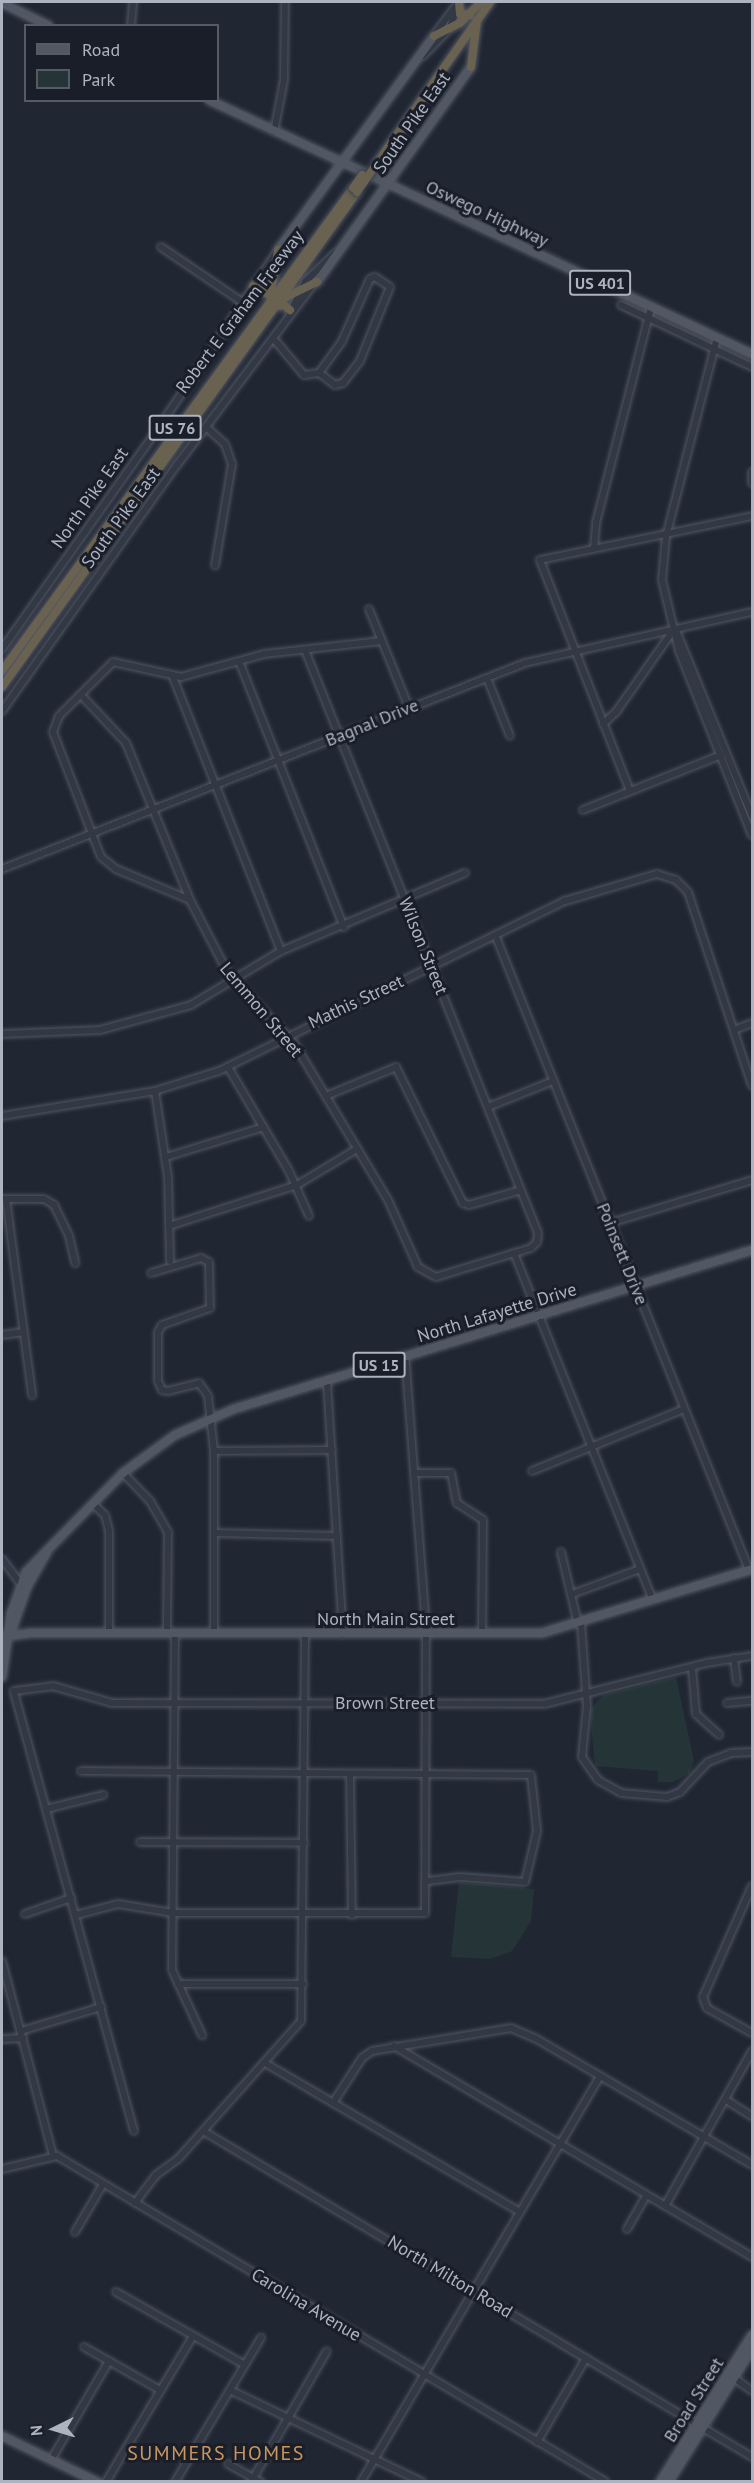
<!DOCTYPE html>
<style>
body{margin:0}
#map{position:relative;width:754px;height:2483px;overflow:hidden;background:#202733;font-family:"PT Sans",sans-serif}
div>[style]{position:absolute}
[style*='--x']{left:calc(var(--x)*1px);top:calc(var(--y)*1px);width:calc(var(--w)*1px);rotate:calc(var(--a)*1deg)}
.green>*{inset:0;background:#253537}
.roads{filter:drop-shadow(0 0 2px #515662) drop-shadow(0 0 2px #515662)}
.minor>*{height:6px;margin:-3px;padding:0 3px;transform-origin:3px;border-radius:3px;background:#333944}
.major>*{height:8px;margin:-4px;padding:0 4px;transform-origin:4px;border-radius:4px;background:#515864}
.highway>*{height:8px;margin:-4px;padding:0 4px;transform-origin:4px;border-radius:4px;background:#6a6251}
.bridges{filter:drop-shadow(0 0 2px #3e434f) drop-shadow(0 0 2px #3e434f)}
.highway-bridge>*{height:8px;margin:-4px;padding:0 4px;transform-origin:4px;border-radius:4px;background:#6a6251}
span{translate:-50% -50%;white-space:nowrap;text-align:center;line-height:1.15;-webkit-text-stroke:6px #191e29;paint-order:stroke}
.shield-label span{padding:2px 4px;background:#191e29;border:2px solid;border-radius:4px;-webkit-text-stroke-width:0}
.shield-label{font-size:16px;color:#adb3c1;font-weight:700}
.street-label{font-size:18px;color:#adb3c1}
.neighbourhood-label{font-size:20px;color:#ca9660;letter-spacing:1.5px}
.frame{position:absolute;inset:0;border:3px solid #adb3c1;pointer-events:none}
.legend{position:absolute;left:24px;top:24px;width:195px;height:78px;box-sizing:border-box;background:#191e29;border:2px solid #545a66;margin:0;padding:8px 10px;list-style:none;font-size:18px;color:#adb3c1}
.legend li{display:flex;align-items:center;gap:12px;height:30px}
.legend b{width:30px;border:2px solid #545a66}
.north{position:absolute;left:24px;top:2399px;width:60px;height:60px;-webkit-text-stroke:4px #191e29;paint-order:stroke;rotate:265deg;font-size:16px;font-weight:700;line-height:24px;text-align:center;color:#adb3c1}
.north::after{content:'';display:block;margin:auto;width:21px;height:27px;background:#adb3c1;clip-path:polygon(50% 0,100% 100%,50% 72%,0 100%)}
</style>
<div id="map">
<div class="green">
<div style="clip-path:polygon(676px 1677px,694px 1761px,690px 1773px,673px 1782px,658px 1782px,658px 1771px,595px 1766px,590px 1712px,597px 1701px,604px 1695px)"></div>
<div style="clip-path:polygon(459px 1882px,534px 1889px,531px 1921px,512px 1951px,490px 1959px,451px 1957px)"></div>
</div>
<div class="roads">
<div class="minor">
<div style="--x:131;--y:26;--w:24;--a:-85"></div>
<div style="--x:434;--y:35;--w:38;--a:-53"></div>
<div style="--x:423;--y:56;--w:37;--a:-46"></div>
<div style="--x:449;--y:29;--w:24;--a:-68"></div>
<div style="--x:274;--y:132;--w:53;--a:-79.1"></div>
<div style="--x:284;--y:80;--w:78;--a:-89.3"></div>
<div style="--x:161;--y:247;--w:98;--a:34.2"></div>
<div style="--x:375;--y:277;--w:18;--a:34"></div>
<div style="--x:390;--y:287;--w:80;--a:112.1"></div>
<div style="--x:360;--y:361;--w:28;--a:128"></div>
<div style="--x:343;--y:383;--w:8;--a:166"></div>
<div style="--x:335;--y:385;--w:20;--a:-143"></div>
<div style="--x:319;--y:373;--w:39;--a:-54"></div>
<div style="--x:342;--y:341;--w:68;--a:-65.7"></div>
<div style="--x:370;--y:279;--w:5;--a:-22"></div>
<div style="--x:621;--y:305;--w:145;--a:25.3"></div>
<div style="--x:290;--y:313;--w:34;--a:-64"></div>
<div style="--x:305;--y:282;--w:42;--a:-44"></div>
<div style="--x:273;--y:338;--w:48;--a:50"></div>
<div style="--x:304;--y:375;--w:15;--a:-8"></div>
<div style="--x:717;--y:338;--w:205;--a:104.4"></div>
<div style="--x:666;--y:537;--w:43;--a:95.3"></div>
<div style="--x:662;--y:580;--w:73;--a:76.5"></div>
<div style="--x:679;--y:651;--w:198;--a:68.4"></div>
<div style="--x:206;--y:427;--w:25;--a:42"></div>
<div style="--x:225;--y:444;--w:21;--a:71"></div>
<div style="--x:232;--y:464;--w:103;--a:99.5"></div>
<div style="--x:752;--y:472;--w:11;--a:90"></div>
<div style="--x:594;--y:548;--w:25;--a:-85"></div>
<div style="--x:596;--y:523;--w:223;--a:-75.7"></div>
<div style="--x:369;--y:609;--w:107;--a:68"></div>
<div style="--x:677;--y:633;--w:198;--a:67.7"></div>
<div style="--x:2;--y:649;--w:261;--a:-54.7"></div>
<div style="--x:153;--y:436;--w:220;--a:-56.1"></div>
<div style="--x:305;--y:650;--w:628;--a:68.22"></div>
<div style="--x:538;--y:1233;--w:9;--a:96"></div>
<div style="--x:537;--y:1242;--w:8;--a:135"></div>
<div style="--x:531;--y:1248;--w:99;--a:163"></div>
<div style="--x:436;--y:1277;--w:21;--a:-151"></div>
<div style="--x:418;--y:1267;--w:73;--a:-114.1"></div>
<div style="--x:388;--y:1200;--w:183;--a:-120.9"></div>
<div style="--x:294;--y:1043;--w:94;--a:-133.7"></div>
<div style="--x:229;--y:975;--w:85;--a:-117.5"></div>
<div style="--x:190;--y:900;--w:80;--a:-157.3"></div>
<div style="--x:116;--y:869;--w:19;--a:-141"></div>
<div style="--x:101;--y:857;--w:134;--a:-111"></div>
<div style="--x:53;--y:732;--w:17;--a:-69"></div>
<div style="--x:59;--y:716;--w:76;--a:-45"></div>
<div style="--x:113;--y:662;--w:70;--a:12.4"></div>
<div style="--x:181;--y:677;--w:86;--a:-15.5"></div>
<div style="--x:264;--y:654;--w:118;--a:-6.3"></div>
<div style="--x:239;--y:661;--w:286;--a:68.5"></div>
<div style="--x:173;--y:677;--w:295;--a:68.5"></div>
<div style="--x:487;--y:678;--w:62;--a:68.4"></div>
<div style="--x:81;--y:695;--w:66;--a:46.8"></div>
<div style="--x:126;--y:743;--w:170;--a:67.8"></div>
<div style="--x:2;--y:711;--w:302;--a:-54.6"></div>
<div style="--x:177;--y:465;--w:227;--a:-52.9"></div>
<div style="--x:603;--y:724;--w:18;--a:-43"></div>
<div style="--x:616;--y:712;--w:98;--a:-55"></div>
<div style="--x:630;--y:791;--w:248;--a:-111.3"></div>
<div style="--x:540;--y:560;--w:217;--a:-11.7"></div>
<div style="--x:583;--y:810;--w:149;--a:-21.7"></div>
<div style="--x:2;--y:869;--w:562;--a:-21.5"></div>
<div style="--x:525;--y:663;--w:233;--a:-12.7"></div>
<div style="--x:496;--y:937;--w:682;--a:68.21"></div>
<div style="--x:734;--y:1030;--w:19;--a:-21"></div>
<div style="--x:2;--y:1034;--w:98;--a:-2.3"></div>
<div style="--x:100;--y:1030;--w:94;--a:-15.4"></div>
<div style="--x:191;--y:1005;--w:105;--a:-31"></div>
<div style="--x:281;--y:951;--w:200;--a:-23"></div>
<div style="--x:228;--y:1067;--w:121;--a:59.6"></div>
<div style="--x:289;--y:1171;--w:49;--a:66"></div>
<div style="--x:155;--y:1091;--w:87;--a:81.4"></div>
<div style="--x:168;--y:1177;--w:84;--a:88.6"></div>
<div style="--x:326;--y:1096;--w:76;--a:-22.5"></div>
<div style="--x:396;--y:1067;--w:152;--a:63.8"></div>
<div style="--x:463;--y:1203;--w:6;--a:18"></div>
<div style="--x:469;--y:1205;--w:54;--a:-16.1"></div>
<div style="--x:488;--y:1107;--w:70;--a:-21.8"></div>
<div style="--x:2;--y:1116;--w:155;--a:-9.3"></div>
<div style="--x:155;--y:1091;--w:67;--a:-17.4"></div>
<div style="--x:219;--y:1071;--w:386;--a:-26.2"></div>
<div style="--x:565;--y:901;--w:96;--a:-16.4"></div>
<div style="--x:657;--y:874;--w:20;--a:18"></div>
<div style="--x:676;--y:880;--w:17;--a:45"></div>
<div style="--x:688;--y:892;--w:204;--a:71.7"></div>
<div style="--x:166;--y:1157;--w:102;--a:-17"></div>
<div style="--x:2;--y:1199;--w:42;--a:0"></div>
<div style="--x:44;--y:1199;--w:12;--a:31"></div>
<div style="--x:54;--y:1205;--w:34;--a:64"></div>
<div style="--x:69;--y:1236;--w:28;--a:77"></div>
<div style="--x:6;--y:1199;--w:198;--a:82.4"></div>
<div style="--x:610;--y:1223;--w:148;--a:-16.8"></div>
<div style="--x:169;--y:1226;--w:134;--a:-17.8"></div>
<div style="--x:297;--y:1185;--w:70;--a:-31"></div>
<div style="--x:514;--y:1253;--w:374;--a:68.2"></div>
<div style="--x:151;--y:1273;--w:52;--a:-16.7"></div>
<div style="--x:201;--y:1258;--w:9;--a:27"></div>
<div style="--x:209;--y:1262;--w:46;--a:88.8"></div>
<div style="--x:210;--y:1308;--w:51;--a:160.5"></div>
<div style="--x:162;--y:1325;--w:8;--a:120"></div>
<div style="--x:158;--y:1332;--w:49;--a:90"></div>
<div style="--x:158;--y:1381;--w:10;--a:66"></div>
<div style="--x:162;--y:1390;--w:6;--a:9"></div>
<div style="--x:168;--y:1391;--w:32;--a:-14"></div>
<div style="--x:199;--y:1383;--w:16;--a:55"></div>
<div style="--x:208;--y:1396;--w:55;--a:83.8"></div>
<div style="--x:214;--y:1451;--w:182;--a:90"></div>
<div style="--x:2;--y:1335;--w:22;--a:-8"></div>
<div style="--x:327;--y:1381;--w:254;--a:86.4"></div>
<div style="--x:214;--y:1451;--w:118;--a:-0.5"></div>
<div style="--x:532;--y:1471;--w:164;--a:-22.2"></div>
<div style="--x:123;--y:1473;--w:39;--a:46"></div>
<div style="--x:150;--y:1501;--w:36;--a:60"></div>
<div style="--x:168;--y:1532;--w:101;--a:90.6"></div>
<div style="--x:414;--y:1473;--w:37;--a:0"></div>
<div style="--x:451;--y:1473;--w:31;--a:79"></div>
<div style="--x:457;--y:1503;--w:31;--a:33"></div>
<div style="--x:483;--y:1520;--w:114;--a:90.5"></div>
<div style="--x:93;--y:1504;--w:16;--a:43"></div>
<div style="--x:105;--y:1515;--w:16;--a:76"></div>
<div style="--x:109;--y:1531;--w:102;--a:90"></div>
<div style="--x:214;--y:1533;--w:123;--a:1.4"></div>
<div style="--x:561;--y:1552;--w:74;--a:76.7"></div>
<div style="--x:2;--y:1559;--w:30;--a:53"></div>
<div style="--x:575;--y:1593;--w:69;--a:-20.3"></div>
<div style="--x:581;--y:1623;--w:83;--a:85.9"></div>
<div style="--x:587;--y:1706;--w:51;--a:95.6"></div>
<div style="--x:582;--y:1757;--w:28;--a:55"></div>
<div style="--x:598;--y:1780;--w:26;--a:29"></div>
<div style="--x:621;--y:1793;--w:46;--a:5"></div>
<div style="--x:667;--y:1797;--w:14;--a:-21"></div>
<div style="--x:680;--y:1792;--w:41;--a:-47"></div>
<div style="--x:708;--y:1762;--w:25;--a:-21"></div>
<div style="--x:731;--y:1753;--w:21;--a:-3"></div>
<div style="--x:175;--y:1633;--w:337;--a:90.5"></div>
<div style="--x:172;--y:1970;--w:72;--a:65.2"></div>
<div style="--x:734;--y:1658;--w:24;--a:83"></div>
<div style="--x:692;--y:1668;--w:46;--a:85"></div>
<div style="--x:696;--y:1714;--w:31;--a:42"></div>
<div style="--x:727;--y:1703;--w:25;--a:-5"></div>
<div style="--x:81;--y:1771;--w:450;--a:0.5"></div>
<div style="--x:531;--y:1775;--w:56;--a:83.9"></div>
<div style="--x:537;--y:1831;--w:52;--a:103.2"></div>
<div style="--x:525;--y:1882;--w:65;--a:-175.6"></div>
<div style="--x:460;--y:1877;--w:35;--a:173"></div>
<div style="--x:350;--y:1775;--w:140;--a:89.2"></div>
<div style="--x:46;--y:1809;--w:59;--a:-13.8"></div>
<div style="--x:140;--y:1842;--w:164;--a:0.3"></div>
<div style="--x:752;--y:1886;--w:121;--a:113.8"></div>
<div style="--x:703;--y:1997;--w:12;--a:70"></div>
<div style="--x:707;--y:2008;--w:51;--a:29.1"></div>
<div style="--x:25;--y:1914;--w:49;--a:-19.2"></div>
<div style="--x:76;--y:1915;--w:43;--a:-14.7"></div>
<div style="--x:118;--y:1904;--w:56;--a:9.3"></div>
<div style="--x:173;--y:1913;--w:252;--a:0"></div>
<div style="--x:425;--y:1913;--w:286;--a:-89.8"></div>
<div style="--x:426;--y:1627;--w:271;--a:-94.4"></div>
<div style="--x:2;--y:1961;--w:201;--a:75.3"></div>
<div style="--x:178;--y:1984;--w:125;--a:0"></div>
<div style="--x:21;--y:2031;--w:84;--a:-16.7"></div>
<div style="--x:2;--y:2039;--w:21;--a:-3"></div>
<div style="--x:394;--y:2046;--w:416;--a:30.5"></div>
<div style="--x:265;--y:2063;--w:295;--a:30.3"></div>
<div style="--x:726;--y:2100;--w:31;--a:32"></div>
<div style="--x:333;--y:2103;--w:54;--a:-57.2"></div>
<div style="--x:362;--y:2058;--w:12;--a:-35"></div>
<div style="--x:372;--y:2051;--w:141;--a:-9.4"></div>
<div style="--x:511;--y:2028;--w:26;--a:23"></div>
<div style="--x:535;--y:2038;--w:251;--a:30.3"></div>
<div style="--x:134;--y:2131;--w:456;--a:-105.3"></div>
<div style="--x:14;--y:1691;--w:39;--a:-7"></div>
<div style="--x:53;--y:1686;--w:61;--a:16.1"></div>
<div style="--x:112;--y:1703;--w:432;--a:0.1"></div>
<div style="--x:544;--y:1704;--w:167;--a:-14.2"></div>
<div style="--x:706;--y:1663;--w:47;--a:-8.7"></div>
<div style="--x:203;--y:2131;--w:638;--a:30.7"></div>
<div style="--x:2;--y:2169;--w:57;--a:-13.3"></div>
<div style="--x:57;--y:2156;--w:638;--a:30.7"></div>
<div style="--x:135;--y:2203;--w:35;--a:-53"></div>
<div style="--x:156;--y:2175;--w:27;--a:-36"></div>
<div style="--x:178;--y:2159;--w:185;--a:-48.3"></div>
<div style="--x:301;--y:2021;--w:387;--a:-89.4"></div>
<div style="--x:665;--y:2206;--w:178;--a:-60.7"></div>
<div style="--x:627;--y:2229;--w:39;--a:-60"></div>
<div style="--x:75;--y:2232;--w:56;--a:-59.7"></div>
<div style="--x:116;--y:2292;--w:148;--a:29.5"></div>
<div style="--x:84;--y:2347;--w:87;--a:29.5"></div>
<div style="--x:734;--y:2378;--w:22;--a:36"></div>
<div style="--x:230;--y:2390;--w:213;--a:25.6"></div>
<div style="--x:537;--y:2442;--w:97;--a:-59.7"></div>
<div style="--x:51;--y:2460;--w:115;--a:-59.6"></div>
<div style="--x:228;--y:2464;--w:38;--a:29"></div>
<div style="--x:106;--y:2482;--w:170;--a:-59.2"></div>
<div style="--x:175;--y:2482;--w:168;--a:-59.2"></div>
<div style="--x:251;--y:2482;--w:151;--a:-59.9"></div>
<div style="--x:361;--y:2482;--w:471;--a:-59.5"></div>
</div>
<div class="major">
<div style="--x:2;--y:3;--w:52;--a:26.1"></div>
<div style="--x:209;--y:100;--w:599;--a:25.07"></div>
<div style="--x:278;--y:250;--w:265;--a:-53.9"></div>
<div style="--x:317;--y:282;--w:264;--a:-54.4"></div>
<div style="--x:12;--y:1629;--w:45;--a:-70.3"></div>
<div style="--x:27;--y:1587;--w:40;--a:-60.3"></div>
<div style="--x:2;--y:1637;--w:28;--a:-8"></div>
<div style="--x:30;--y:1633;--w:512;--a:0"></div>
<div style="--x:542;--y:1633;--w:220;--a:-16.9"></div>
<div style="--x:2;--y:1677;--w:64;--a:-81.9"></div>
<div style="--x:11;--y:1614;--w:45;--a:-70.3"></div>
<div style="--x:26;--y:1572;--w:139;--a:-45.6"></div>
<div style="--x:123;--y:1473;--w:64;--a:-36.2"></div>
<div style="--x:175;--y:1435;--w:64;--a:-23.8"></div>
<div style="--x:234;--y:1409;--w:542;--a:-17.06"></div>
<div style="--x:2;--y:2436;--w:106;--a:25.8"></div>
<div style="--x:660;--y:2482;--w:173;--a:-58"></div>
<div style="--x:669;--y:2482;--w:157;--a:-58"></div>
</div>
<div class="highway">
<div style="--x:459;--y:2;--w:12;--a:85"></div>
<div style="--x:460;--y:14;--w:10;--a:6"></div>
<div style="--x:434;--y:36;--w:29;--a:-27"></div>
<div style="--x:460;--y:23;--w:30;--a:-45"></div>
<div style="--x:471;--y:67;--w:47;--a:-82.7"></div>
<div style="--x:377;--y:163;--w:197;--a:-54.9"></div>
<div style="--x:253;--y:286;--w:19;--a:28"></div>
<div style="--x:270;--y:296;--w:47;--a:-80.1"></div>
<div style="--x:282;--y:299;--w:39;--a:-26"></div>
<div style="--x:276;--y:306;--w:8;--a:-7"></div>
<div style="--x:284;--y:305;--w:8;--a:40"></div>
<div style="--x:2;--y:671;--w:597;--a:-53.99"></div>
<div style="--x:2;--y:687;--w:609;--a:-54.35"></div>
</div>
</div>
<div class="bridges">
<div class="highway-bridge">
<div style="--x:353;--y:188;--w:16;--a:-55"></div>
<div style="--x:357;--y:192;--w:35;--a:-55"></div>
</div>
</div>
<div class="shield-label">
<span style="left:600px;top:283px">US 401</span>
<span style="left:175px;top:428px">US 76</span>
<span style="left:379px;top:1365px">US 15</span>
</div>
<div class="street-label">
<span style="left:412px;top:123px;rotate:-55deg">South Pike East</span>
<span style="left:487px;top:214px;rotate:25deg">Oswego Highway</span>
<span style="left:240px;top:312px;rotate:-53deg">Robert E Graham Freeway</span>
<span style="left:90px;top:498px;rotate:-55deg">North Pike East</span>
<span style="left:121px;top:518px;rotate:-54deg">South Pike East</span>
<span style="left:372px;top:723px;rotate:-22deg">Bagnal Drive</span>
<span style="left:423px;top:946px;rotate:68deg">Wilson Street</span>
<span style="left:356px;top:1002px;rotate:-25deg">Mathis Street</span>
<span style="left:261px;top:1010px;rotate:50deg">Lemmon Street</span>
<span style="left:622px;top:1254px;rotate:68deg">Poinsett Drive</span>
<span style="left:497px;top:1313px;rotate:-17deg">North Lafayette Drive</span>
<span style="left:386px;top:1619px">North Main Street</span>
<span style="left:385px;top:1703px">Brown Street</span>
<span style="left:450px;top:2277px;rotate:31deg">North Milton Road</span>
<span style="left:306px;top:2305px;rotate:31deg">Carolina Avenue</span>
<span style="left:694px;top:2400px;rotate:-58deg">Broad Street</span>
</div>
<div class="neighbourhood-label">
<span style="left:216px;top:2453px">SUMMERS HOMES</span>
</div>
<div class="frame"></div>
<ul class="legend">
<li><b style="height:8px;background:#515864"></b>Road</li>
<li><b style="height:16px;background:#253537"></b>Park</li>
</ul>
<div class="north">N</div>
</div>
